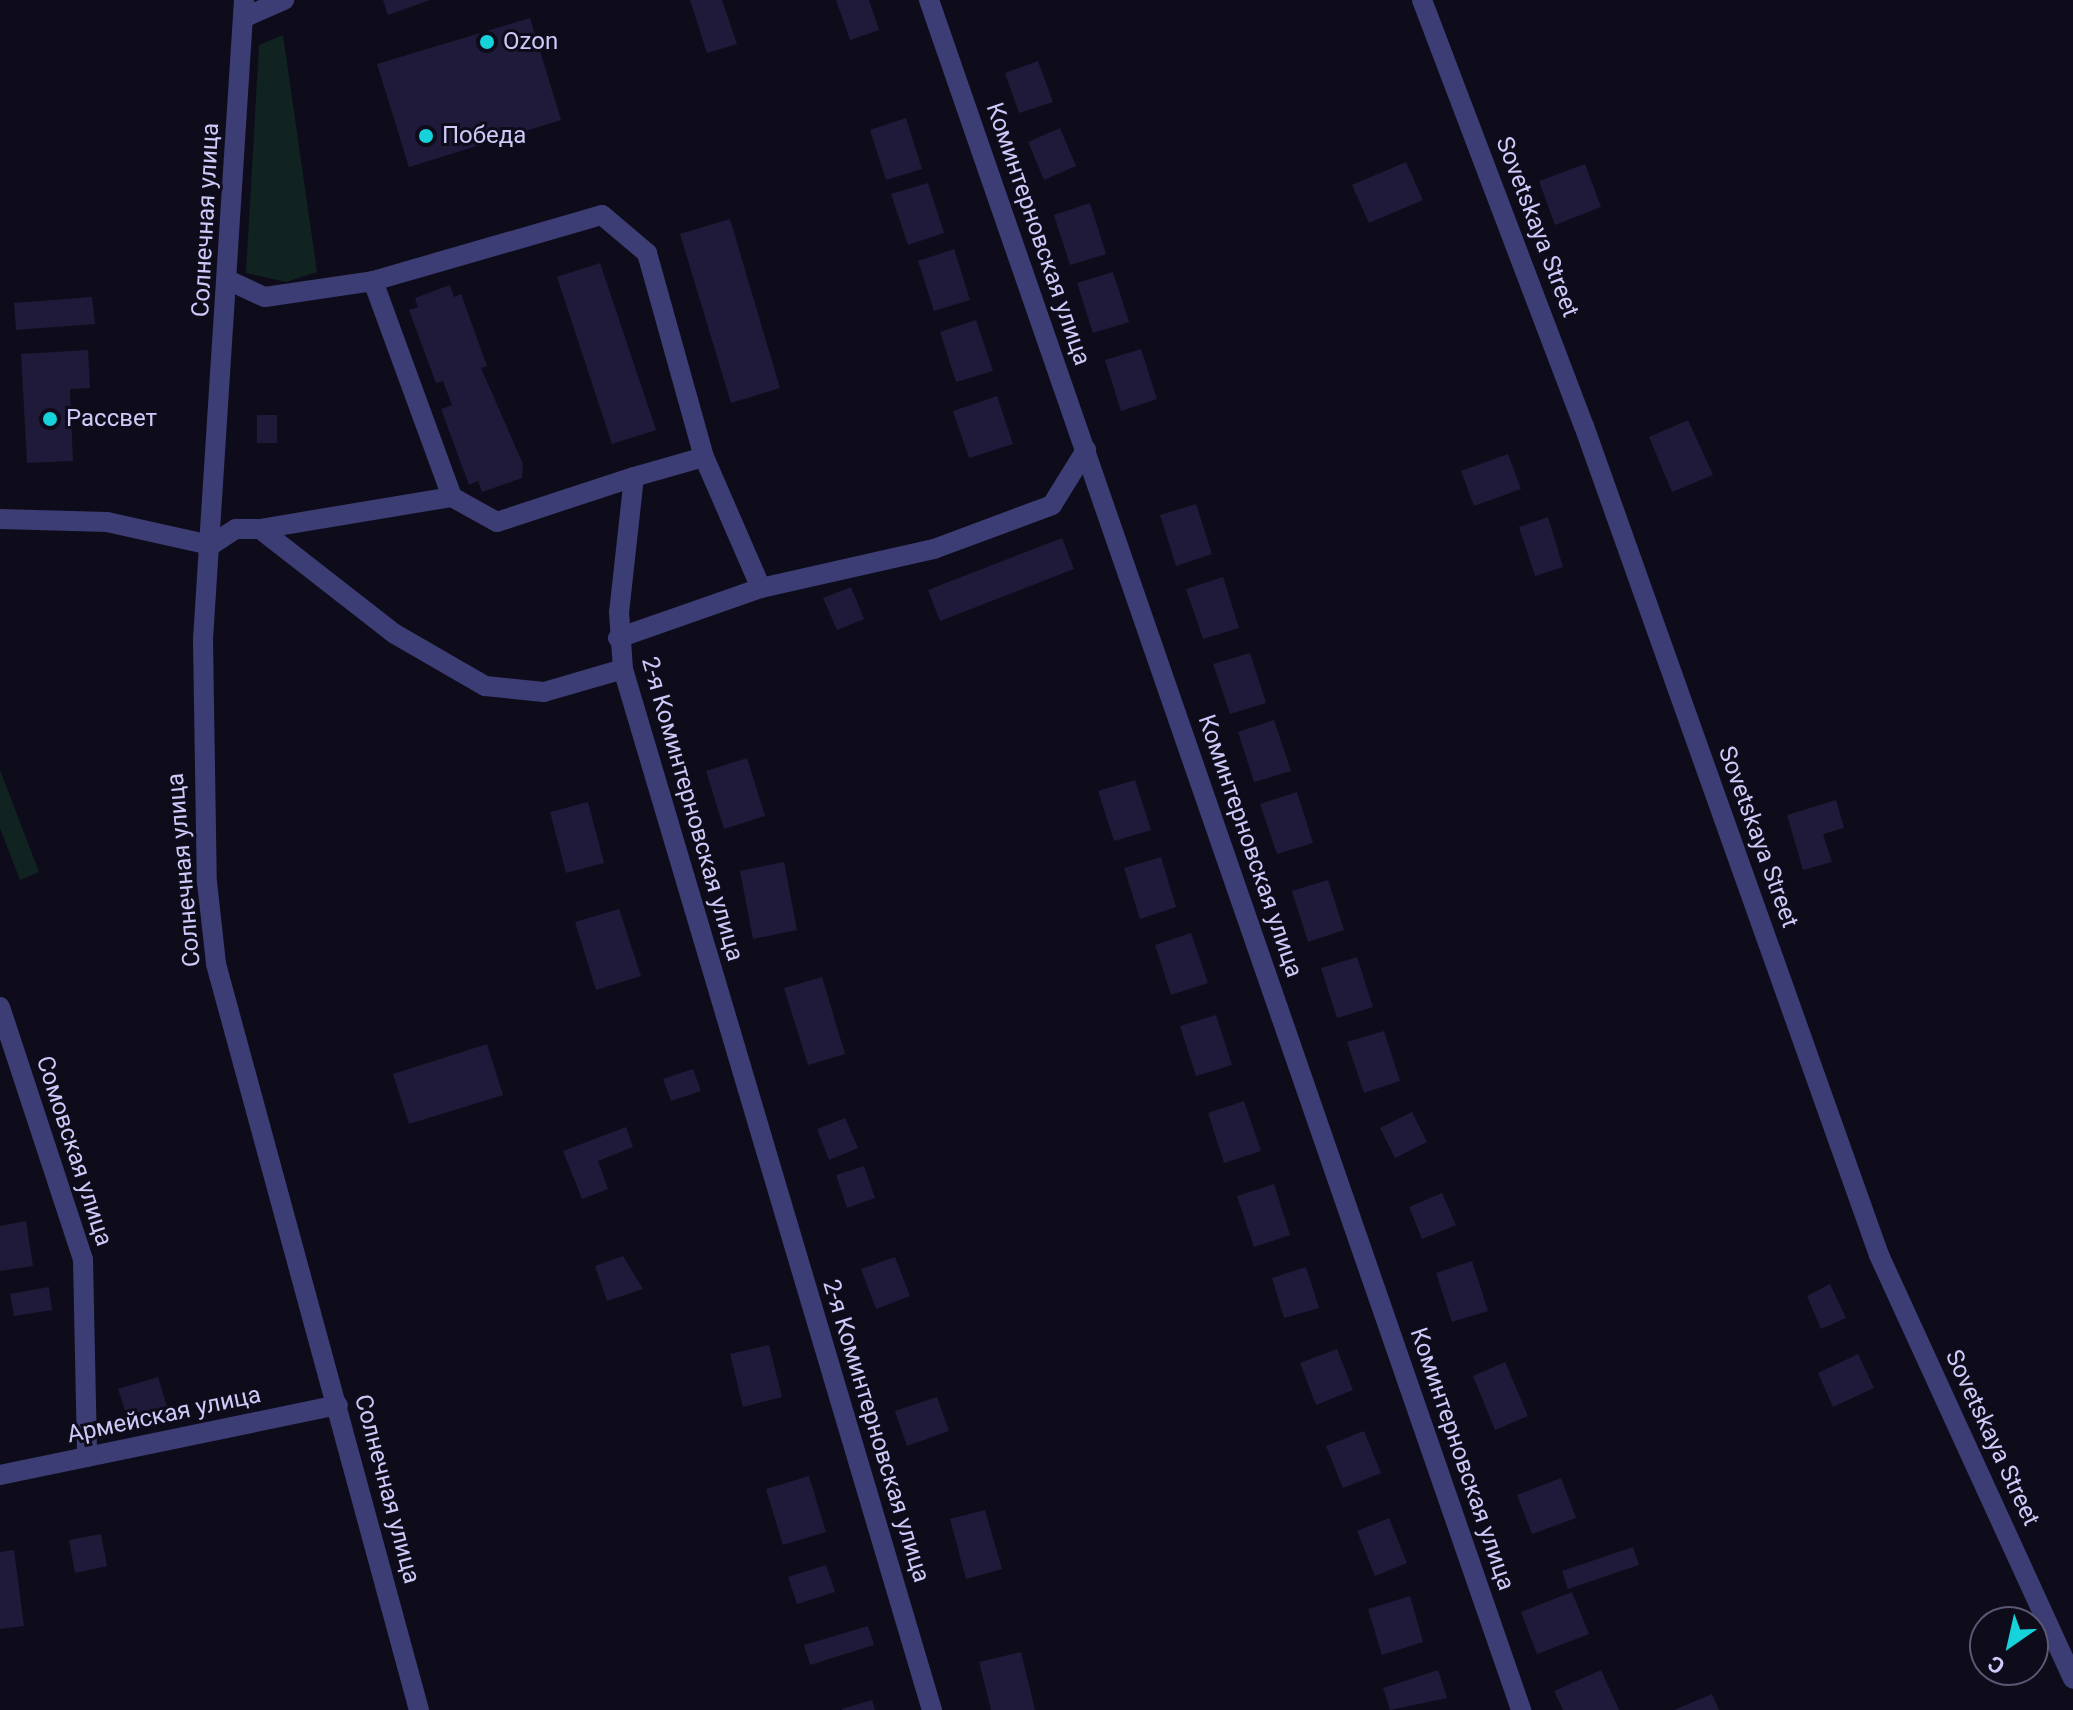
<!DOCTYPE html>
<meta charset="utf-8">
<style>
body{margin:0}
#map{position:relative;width:2073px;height:1710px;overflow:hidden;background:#0e0c1a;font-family:Roboto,sans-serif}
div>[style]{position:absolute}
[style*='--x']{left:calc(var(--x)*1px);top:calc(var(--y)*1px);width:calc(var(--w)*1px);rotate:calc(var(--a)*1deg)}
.green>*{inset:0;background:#102321}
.building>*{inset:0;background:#1f1a39}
.minor>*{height:20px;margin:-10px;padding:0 10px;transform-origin:10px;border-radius:10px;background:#3c3d74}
.dots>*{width:22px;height:22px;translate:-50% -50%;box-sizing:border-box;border:4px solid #0e0c1a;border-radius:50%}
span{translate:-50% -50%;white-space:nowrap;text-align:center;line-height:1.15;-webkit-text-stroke:6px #0e0c1a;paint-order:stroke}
.poi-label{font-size:24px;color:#cdcafa}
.left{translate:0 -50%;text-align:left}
.street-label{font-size:24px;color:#cdcafa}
.north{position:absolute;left:1969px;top:1606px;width:80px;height:80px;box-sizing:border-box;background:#0e0c1a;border:2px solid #5a5874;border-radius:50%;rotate:214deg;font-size:22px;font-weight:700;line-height:32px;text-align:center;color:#cdcafa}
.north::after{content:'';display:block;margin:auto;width:28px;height:36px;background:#16d2da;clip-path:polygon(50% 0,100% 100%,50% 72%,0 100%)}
</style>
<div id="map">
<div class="green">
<div style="clip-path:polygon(283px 35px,317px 272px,286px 282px,246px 273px,259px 45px)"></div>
<div style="clip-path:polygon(0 770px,39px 872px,20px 880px,0 828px)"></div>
</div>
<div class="building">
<div style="clip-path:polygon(383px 0,430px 0,388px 15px)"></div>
<div style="clip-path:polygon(690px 0,722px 0,737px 44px,707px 53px)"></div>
<div style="clip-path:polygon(836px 0,869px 0,879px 30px,850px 40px)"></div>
<div style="clip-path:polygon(530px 18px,561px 120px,409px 167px,377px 64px)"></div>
<div style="clip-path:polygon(1038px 61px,1053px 102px,1019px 113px,1005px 73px)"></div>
<div style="clip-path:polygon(906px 118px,922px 169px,886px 180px,870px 130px)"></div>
<div style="clip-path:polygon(1060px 128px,1076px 166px,1044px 180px,1028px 142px)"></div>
<div style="clip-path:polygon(1406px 162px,1423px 200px,1369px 223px,1352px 185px)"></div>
<div style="clip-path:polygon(1585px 164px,1601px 207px,1555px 225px,1539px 181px)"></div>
<div style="clip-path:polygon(928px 183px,944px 233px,908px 245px,891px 194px)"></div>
<div style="clip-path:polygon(1090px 203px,1106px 254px,1070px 265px,1054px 215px)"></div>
<div style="clip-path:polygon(730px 219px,780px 388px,731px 403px,680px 234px)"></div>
<div style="clip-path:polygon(954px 249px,970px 300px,934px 311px,918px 261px)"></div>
<div style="clip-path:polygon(600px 263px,656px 430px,612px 444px,557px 277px)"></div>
<div style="clip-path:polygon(1113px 272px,1129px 322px,1093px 333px,1077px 283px)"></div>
<div style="clip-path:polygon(450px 285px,454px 297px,461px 294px,487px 366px,481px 368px,523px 464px,522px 478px,482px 492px,478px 481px,469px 485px,441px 409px,452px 405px,443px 381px,436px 383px,409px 310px,418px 307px,415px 298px)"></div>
<div style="clip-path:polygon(92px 297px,95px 324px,16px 330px,14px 303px)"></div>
<div style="clip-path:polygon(976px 320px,993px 371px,956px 382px,940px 332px)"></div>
<div style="clip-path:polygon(1141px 349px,1157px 399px,1121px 411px,1105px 360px)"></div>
<div style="clip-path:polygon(88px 350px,90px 388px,70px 389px,73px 461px,27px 463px,21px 354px)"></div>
<div style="clip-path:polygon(997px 396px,1013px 444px,969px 458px,953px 411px)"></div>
<div style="clip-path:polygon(257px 415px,277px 415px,277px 443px,257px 443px)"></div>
<div style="clip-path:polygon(1688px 420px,1713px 475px,1672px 492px,1649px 437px)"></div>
<div style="clip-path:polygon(1508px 454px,1521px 489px,1474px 506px,1461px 471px)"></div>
<div style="clip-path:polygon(1196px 504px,1212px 554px,1176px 566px,1160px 515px)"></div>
<div style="clip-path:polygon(1548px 517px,1563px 567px,1535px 576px,1519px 527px)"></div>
<div style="clip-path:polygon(1062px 538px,1074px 569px,940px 621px,928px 590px)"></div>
<div style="clip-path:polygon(1223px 577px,1239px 628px,1203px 639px,1186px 589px)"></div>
<div style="clip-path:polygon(851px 587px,864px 619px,837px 630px,823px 598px)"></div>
<div style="clip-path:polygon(1250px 653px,1266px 703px,1230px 714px,1213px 664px)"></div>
<div style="clip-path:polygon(1274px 720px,1291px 771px,1254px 782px,1238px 732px)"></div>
<div style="clip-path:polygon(747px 758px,765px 816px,724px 829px,706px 771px)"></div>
<div style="clip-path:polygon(1135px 780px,1151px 830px,1114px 841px,1098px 791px)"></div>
<div style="clip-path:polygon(1297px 792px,1313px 843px,1277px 854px,1260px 804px)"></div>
<div style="clip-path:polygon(1836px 800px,1844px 828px,1823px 834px,1832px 862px,1803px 870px,1787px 815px)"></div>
<div style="clip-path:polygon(588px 802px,604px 863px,566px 873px,550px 812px)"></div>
<div style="clip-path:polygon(1161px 857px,1176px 907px,1140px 919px,1124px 868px)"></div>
<div style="clip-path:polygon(784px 862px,797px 930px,753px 939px,740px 871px)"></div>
<div style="clip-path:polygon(1328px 880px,1344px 930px,1308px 942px,1292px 891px)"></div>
<div style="clip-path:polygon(619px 909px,641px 976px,596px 990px,575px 922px)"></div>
<div style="clip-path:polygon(1191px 933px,1208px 983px,1171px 995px,1155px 945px)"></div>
<div style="clip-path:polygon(1357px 957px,1373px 1007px,1337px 1018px,1321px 968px)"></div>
<div style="clip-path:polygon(822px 977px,845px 1054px,808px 1065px,784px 988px)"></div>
<div style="clip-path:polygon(1216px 1015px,1232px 1065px,1196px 1076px,1180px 1026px)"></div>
<div style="clip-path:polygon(1384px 1031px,1400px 1081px,1364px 1093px,1347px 1042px)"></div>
<div style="clip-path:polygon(487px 1044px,503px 1095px,409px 1124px,393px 1074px)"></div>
<div style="clip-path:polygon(693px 1069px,701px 1091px,671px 1101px,663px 1079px)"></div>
<div style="clip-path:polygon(1244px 1101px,1261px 1151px,1224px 1163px,1208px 1113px)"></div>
<div style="clip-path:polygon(1412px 1112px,1427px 1142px,1395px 1158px,1380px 1128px)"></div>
<div style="clip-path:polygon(845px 1118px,858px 1148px,829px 1160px,817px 1129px)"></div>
<div style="clip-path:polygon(626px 1127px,633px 1147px,598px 1161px,608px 1189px,582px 1199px,563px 1151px)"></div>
<div style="clip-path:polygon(864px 1166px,875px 1198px,847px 1208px,836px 1175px)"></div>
<div style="clip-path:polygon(1274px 1184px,1290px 1235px,1254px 1247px,1237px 1196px)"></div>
<div style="clip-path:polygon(1442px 1193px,1456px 1225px,1422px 1239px,1409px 1207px)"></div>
<div style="clip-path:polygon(26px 1221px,33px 1266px,0 1271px,0 1226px)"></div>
<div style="clip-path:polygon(623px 1256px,643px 1289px,607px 1301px,595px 1266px)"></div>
<div style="clip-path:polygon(895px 1257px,910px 1296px,876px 1309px,861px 1269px)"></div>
<div style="clip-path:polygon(1472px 1261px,1488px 1311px,1452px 1322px,1436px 1273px)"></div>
<div style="clip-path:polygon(1306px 1267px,1319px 1308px,1284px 1318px,1272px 1278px)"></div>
<div style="clip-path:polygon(1830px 1284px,1846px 1318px,1821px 1329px,1807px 1296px)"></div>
<div style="clip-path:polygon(49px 1287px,52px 1310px,14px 1316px,10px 1294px)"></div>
<div style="clip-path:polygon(769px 1345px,782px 1397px,743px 1407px,730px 1354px)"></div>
<div style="clip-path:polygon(1337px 1349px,1353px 1390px,1316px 1405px,1300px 1363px)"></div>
<div style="clip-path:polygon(1858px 1354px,1874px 1388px,1833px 1407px,1818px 1373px)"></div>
<div style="clip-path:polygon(1505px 1362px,1528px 1416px,1495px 1430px,1473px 1376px)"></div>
<div style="clip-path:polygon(158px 1377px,169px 1414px,130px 1426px,118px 1389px)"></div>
<div style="clip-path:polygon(937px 1397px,949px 1431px,907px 1446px,895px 1411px)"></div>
<div style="clip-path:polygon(1364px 1431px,1381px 1473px,1343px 1488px,1326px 1446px)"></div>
<div style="clip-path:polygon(809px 1476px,826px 1532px,783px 1545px,766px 1489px)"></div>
<div style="clip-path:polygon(1561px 1478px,1576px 1518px,1532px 1534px,1517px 1495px)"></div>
<div style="clip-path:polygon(985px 1510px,1002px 1569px,966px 1579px,950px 1519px)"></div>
<div style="clip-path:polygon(1389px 1518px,1407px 1563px,1375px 1576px,1357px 1531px)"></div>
<div style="clip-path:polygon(101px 1534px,107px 1566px,75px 1573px,69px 1540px)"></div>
<div style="clip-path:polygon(1633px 1547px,1639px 1565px,1568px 1589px,1562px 1571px)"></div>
<div style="clip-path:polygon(14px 1550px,24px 1626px,0 1629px,0 1552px)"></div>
<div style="clip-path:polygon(826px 1565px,835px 1592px,797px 1604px,788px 1577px)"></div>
<div style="clip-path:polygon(1572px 1592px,1589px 1634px,1537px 1654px,1521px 1612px)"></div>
<div style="clip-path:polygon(1410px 1596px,1423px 1642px,1382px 1655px,1368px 1609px)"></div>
<div style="clip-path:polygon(868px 1626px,874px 1645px,810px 1665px,804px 1645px)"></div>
<div style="clip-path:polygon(1021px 1652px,1035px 1710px,991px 1710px,979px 1662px)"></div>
<div style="clip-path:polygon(1438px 1670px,1447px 1698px,1390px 1710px,1383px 1688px)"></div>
<div style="clip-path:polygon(1601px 1670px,1619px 1710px,1563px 1710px,1554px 1691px)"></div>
<div style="clip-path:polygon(1712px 1694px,1719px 1710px,1674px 1710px)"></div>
<div style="clip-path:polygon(872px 1700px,875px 1710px,842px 1710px,842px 1709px)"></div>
</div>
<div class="minor">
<div style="--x:244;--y:0;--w:641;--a:93.67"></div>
<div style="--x:203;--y:640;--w:242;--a:89.1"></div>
<div style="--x:207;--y:882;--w:82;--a:83.7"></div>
<div style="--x:216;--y:964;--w:773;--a:74.78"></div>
<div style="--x:929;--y:0;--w:1810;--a:70.9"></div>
<div style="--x:1422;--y:0;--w:456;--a:69.2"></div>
<div style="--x:1584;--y:426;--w:880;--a:70.41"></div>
<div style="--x:1879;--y:1255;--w:466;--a:65.4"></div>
<div style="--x:243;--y:18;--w:45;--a:-23.7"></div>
<div style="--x:230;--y:281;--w:38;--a:25"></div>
<div style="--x:265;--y:297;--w:109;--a:-8.4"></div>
<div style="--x:373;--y:281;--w:238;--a:-16.1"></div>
<div style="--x:602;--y:215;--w:59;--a:40.2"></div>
<div style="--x:647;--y:253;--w:212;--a:74.4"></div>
<div style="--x:704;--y:457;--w:73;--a:164.1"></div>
<div style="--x:634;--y:477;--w:136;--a:96.3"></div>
<div style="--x:619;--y:612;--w:57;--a:86"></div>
<div style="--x:623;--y:669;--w:1086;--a:73.47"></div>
<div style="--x:373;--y:281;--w:230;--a:69.9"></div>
<div style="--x:704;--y:457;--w:143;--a:66.5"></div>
<div style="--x:0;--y:519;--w:107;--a:1.6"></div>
<div style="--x:107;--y:522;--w:107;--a:12.5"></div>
<div style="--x:211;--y:545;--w:30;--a:-33"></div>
<div style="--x:236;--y:529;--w:24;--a:0"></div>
<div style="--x:260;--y:529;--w:171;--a:37.9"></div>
<div style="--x:395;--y:634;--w:104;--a:30"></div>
<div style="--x:485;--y:686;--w:59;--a:5.8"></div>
<div style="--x:544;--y:692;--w:82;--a:-16.2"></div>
<div style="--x:260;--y:529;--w:195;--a:-9.5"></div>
<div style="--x:452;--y:497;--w:51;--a:29.1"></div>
<div style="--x:497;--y:522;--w:144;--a:-18.2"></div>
<div style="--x:618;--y:638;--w:151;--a:-19.3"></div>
<div style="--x:761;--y:588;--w:177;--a:-12.7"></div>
<div style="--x:934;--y:549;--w:126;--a:-20.4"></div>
<div style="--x:1052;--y:505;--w:65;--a:-58.3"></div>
<div style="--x:0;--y:1007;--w:266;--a:71.8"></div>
<div style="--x:83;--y:1260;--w:197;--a:88.8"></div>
<div style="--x:0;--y:1475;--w:345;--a:-11.7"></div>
</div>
<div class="dots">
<div style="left:487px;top:42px;background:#16d2da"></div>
<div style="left:426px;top:136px;background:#16d2da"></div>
<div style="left:50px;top:419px;background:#16d2da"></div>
</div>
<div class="poi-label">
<span class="left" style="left:503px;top:42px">Ozon</span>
<span class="left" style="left:442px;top:136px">Победа</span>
<span class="left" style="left:66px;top:419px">Рассвет</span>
</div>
<div class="street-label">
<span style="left:206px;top:220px;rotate:-87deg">Солнечная улица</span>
<span style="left:1537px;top:227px;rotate:69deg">Sovetskaya Street</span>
<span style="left:1038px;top:234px;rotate:71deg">Коминтерновская улица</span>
<span style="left:692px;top:809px;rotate:74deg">2-я Коминтерновская улица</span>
<span style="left:1758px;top:837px;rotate:70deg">Sovetskaya Street</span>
<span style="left:1250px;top:846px;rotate:71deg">Коминтерновская улица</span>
<span style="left:184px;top:870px;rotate:-95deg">Солнечная улица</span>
<span style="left:74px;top:1151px;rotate:72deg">Сомовская улица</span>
<span style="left:164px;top:1415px;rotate:-12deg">Армейская улица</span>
<span style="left:876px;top:1431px;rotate:73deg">2-я Коминтерновская улица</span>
<span style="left:1992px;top:1438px;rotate:65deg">Sovetskaya Street</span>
<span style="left:1462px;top:1459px;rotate:71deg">Коминтерновская улица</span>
<span style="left:387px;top:1489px;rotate:75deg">Солнечная улица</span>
</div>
<div class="north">С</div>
</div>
